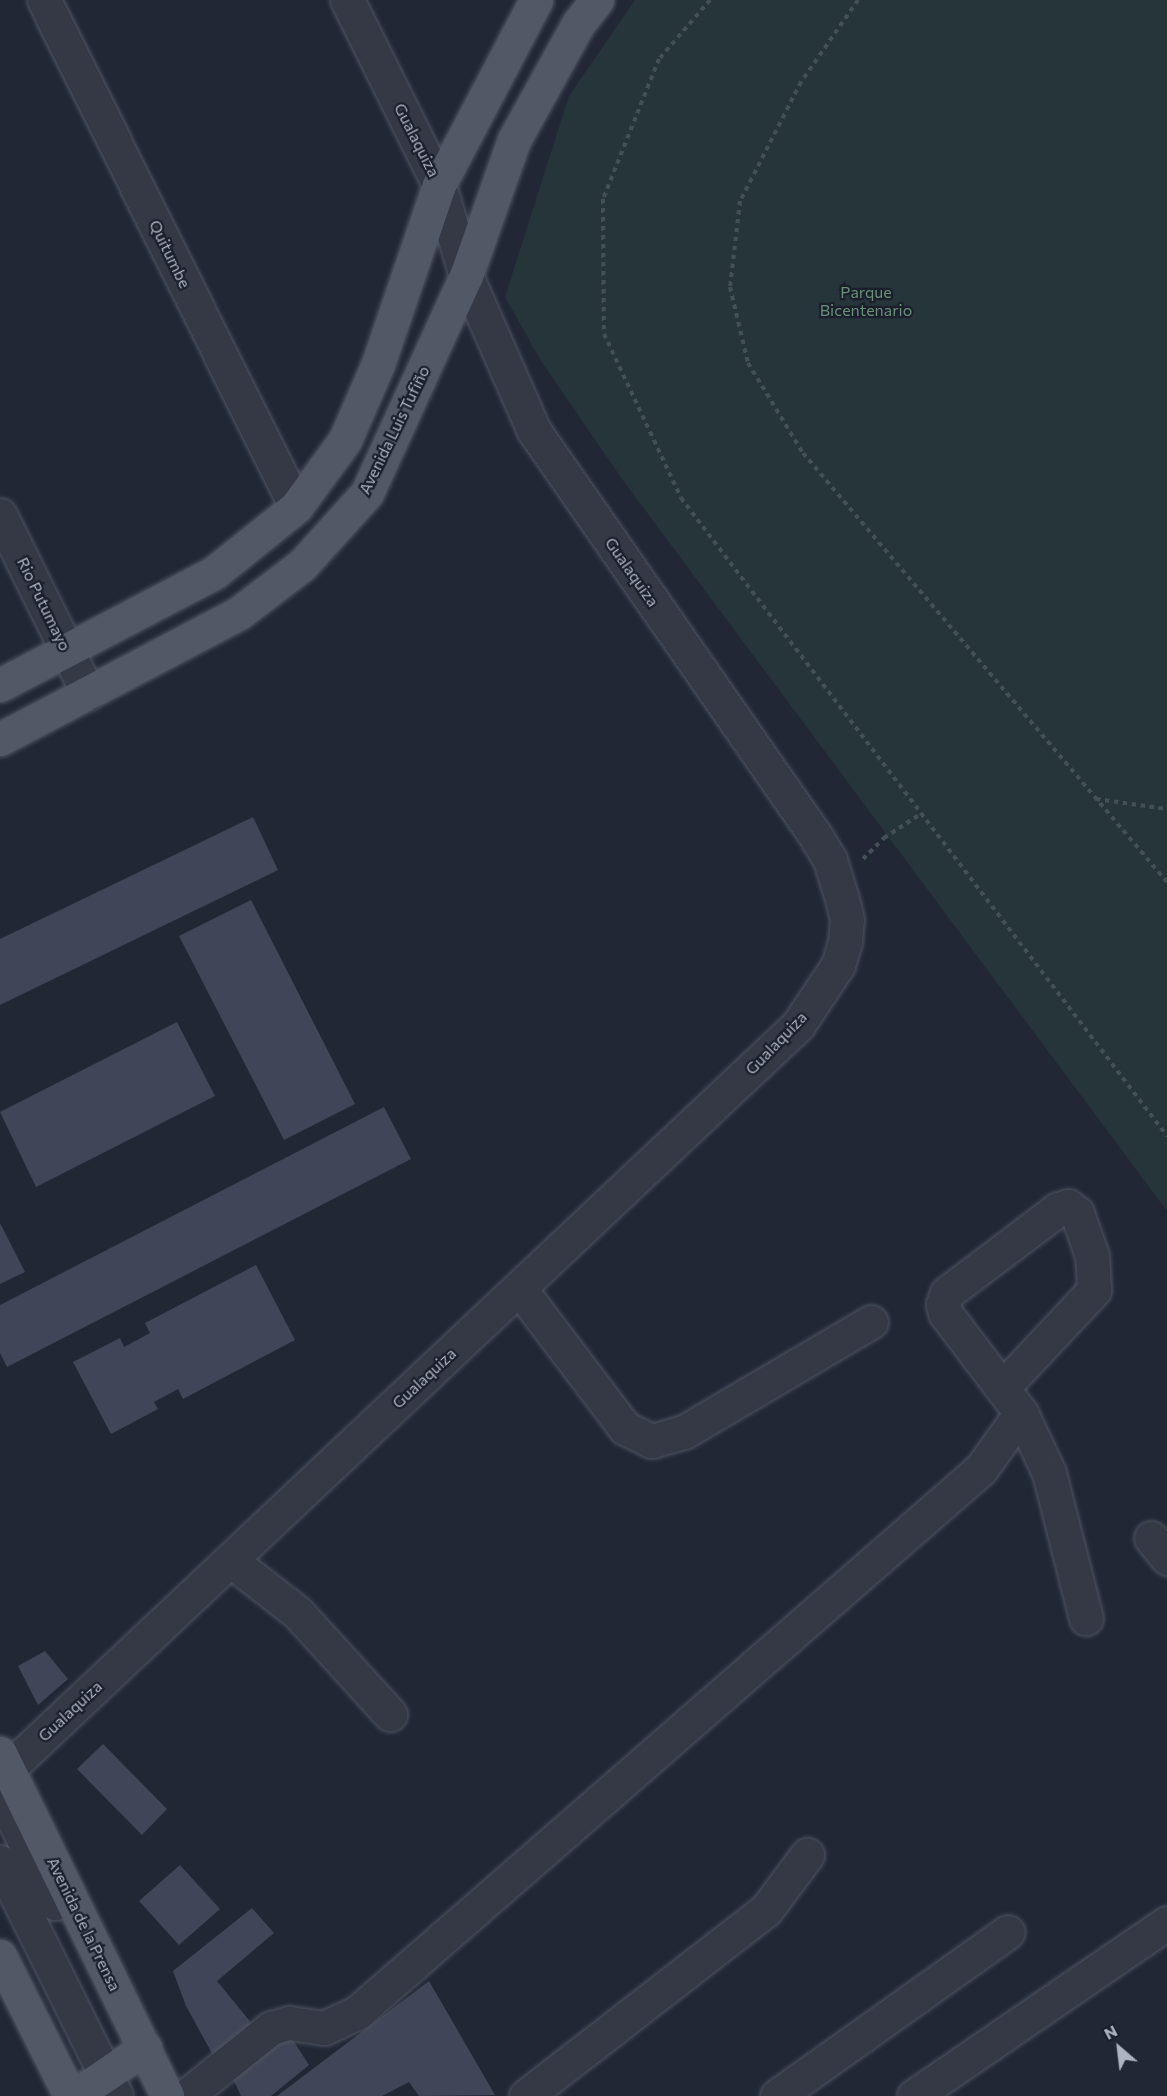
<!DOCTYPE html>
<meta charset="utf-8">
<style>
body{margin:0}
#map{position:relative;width:1167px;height:2096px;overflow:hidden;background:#222736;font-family:Commissioner,sans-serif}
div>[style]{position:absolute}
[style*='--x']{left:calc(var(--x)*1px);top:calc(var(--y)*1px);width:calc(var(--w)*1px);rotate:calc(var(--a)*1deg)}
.green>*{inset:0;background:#26353a}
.building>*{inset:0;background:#404657}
.path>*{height:4px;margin-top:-2px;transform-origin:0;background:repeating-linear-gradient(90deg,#435156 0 4.5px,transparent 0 9px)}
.roads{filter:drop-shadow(0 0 2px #4f5461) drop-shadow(0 0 2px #4f5461)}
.minor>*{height:33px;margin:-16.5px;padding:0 16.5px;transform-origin:16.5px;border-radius:16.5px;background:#353946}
.major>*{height:33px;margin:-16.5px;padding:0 16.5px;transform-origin:16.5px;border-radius:16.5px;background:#535866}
span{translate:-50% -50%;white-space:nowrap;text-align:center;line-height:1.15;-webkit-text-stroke:4.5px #1a1f2b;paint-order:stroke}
.street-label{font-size:16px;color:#afb4c3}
.park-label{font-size:16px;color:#699178}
.north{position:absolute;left:1089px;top:2018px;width:60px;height:60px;-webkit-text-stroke:4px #1a1f2b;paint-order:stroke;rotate:332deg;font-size:16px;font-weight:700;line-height:24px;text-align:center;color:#afb4c3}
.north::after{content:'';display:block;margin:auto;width:21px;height:27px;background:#afb4c3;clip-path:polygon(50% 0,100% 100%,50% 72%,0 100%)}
</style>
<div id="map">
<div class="green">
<div style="clip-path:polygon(635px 0,1167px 0,1167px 1211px,622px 479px,541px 361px,505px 297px,569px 96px)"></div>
</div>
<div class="building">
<div style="clip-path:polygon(253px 817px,278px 870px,0 1005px,0 939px)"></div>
<div style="clip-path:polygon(251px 900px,355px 1104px,284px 1140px,179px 936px)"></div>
<div style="clip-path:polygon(177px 1022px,215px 1096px,36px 1187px,0 1112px)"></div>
<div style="clip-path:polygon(384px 1107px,411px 1159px,7px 1367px,0 1353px,0 1305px)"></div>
<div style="clip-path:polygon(0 1223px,25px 1272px,0 1284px)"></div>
<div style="clip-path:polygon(256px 1265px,295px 1340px,183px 1399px,178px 1389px,154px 1402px,158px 1409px,111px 1434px,73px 1362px,120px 1338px,124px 1347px,150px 1333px,145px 1323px)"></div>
<div style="clip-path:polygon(45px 1651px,68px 1679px,38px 1705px,18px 1666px)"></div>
<div style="clip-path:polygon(103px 1744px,167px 1809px,142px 1835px,77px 1769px)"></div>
<div style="clip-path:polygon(180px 1865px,220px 1909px,179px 1945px,139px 1901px)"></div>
<div style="clip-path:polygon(252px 1908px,274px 1933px,217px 1981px,253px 2025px,214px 2057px,186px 2006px,173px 1971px)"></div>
<div style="clip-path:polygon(429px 1981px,495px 2095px,419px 2096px,409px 2082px,382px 2096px,277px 2096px)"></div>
<div style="clip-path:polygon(289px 2034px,309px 2065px,271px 2096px,241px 2096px,233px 2079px)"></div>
</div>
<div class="path">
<div style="--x:710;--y:0;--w:78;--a:130.8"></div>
<div style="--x:659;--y:59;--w:151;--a:111.8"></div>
<div style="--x:603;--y:199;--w:135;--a:89.6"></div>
<div style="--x:604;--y:334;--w:181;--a:64.8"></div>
<div style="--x:681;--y:498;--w:802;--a:52.7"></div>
<div style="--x:858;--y:0;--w:100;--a:124.8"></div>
<div style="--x:801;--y:82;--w:134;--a:117.1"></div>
<div style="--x:740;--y:201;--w:87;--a:96.6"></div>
<div style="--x:730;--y:287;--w:78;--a:76.7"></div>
<div style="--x:748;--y:363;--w:105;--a:58.6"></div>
<div style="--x:803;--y:453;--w:563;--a:49.69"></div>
<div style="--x:1096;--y:799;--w:72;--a:8"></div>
<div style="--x:863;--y:859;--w:30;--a:-45"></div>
<div style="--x:884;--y:838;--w:45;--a:-33.3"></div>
</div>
<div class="roads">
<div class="minor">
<div style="--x:44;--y:0;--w:566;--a:63.57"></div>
<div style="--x:0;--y:515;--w:199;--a:63.7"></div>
<div style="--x:519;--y:1288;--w:176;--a:52.9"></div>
<div style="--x:625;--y:1428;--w:30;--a:26"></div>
<div style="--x:652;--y:1441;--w:33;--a:-16"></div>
<div style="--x:684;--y:1432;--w:217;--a:-30.5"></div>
<div style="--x:1004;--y:1386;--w:132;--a:-46.8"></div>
<div style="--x:1094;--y:1290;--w:34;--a:-93"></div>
<div style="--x:1092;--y:1256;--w:46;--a:-109.2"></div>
<div style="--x:1077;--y:1213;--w:11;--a:-142"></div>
<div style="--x:1068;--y:1206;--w:10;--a:163"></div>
<div style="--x:1058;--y:1209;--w:139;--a:142.9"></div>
<div style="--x:947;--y:1293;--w:12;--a:110"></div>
<div style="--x:943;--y:1304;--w:9;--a:77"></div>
<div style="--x:945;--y:1313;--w:126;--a:52.8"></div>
<div style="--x:1021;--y:1413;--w:66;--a:65"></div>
<div style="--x:1049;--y:1473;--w:150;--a:75.7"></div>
<div style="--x:1151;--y:1538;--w:26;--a:51"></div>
<div style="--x:230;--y:1560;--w:86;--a:37.9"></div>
<div style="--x:298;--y:1613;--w:137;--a:47.7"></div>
<div style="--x:8;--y:1769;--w:1085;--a:-43.28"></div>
<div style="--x:798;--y:1025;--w:72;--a:-56.3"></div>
<div style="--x:838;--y:965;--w:24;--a:-73"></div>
<div style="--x:845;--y:942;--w:23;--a:-85"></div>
<div style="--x:847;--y:919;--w:21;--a:-104"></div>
<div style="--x:842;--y:899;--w:41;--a:-107.1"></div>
<div style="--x:830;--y:860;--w:26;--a:-121"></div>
<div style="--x:817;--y:838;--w:496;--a:-124.8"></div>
<div style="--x:534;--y:431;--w:169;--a:-113.7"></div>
<div style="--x:466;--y:276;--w:95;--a:-106.5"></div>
<div style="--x:439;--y:185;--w:207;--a:-116.4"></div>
<div style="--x:0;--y:1792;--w:124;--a:63.6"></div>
<div style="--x:0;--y:1862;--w:261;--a:63.6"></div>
<div style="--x:186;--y:2096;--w:109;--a:-38.7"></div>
<div style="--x:271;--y:2028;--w:19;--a:-16"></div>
<div style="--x:289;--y:2023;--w:35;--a:8"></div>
<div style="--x:324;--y:2028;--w:38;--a:-25"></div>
<div style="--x:358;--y:2012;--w:826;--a:-41.08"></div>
<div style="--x:981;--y:1469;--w:69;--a:-54.5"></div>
<div style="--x:526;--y:2096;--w:304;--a:-37.8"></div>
<div style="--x:766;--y:1910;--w:69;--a:-53.3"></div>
<div style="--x:777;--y:2096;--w:283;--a:-35.4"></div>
<div style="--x:914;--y:2096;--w:306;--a:-34.4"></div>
</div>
<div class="major">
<div style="--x:0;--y:685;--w:243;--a:-27.7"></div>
<div style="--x:215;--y:572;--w:104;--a:-38.7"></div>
<div style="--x:296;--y:507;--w:83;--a:-53.8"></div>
<div style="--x:345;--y:440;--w:83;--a:-66.5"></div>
<div style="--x:378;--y:364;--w:189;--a:-71.2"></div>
<div style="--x:439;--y:185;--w:209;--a:-62.3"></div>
<div style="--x:0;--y:739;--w:270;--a:-27.8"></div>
<div style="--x:239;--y:613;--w:79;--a:-37.3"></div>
<div style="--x:302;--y:565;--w:97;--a:-47.9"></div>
<div style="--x:367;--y:493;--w:239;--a:-65.5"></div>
<div style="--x:466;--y:276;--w:144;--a:-70.6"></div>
<div style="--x:514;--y:140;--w:132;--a:-61.1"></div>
<div style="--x:578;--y:24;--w:31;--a:-52"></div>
<div style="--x:0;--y:1753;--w:381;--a:64"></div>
<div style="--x:0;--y:1956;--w:157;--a:63.4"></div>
<div style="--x:74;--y:2096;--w:86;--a:-34.1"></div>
</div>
</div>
<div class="street-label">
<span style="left:417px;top:140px;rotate:63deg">Gualaquiza</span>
<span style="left:170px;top:254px;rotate:64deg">Quitumbe</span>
<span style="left:394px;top:430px;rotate:-64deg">Avenida Luis Tufiño</span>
<span style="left:632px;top:572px;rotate:55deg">Gualaquiza</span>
<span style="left:44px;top:604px;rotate:64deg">Rio Putumayo</span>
<span style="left:776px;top:1043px;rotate:-46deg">Gualaquiza</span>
<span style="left:424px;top:1378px;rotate:-43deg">Gualaquiza</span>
<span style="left:70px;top:1711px;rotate:-43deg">Gualaquiza</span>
<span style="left:84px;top:1924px;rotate:64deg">Avenida de la Prensa</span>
</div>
<div class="park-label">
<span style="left:866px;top:301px">Parque<br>Bicentenario</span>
</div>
<div class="north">N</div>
</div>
